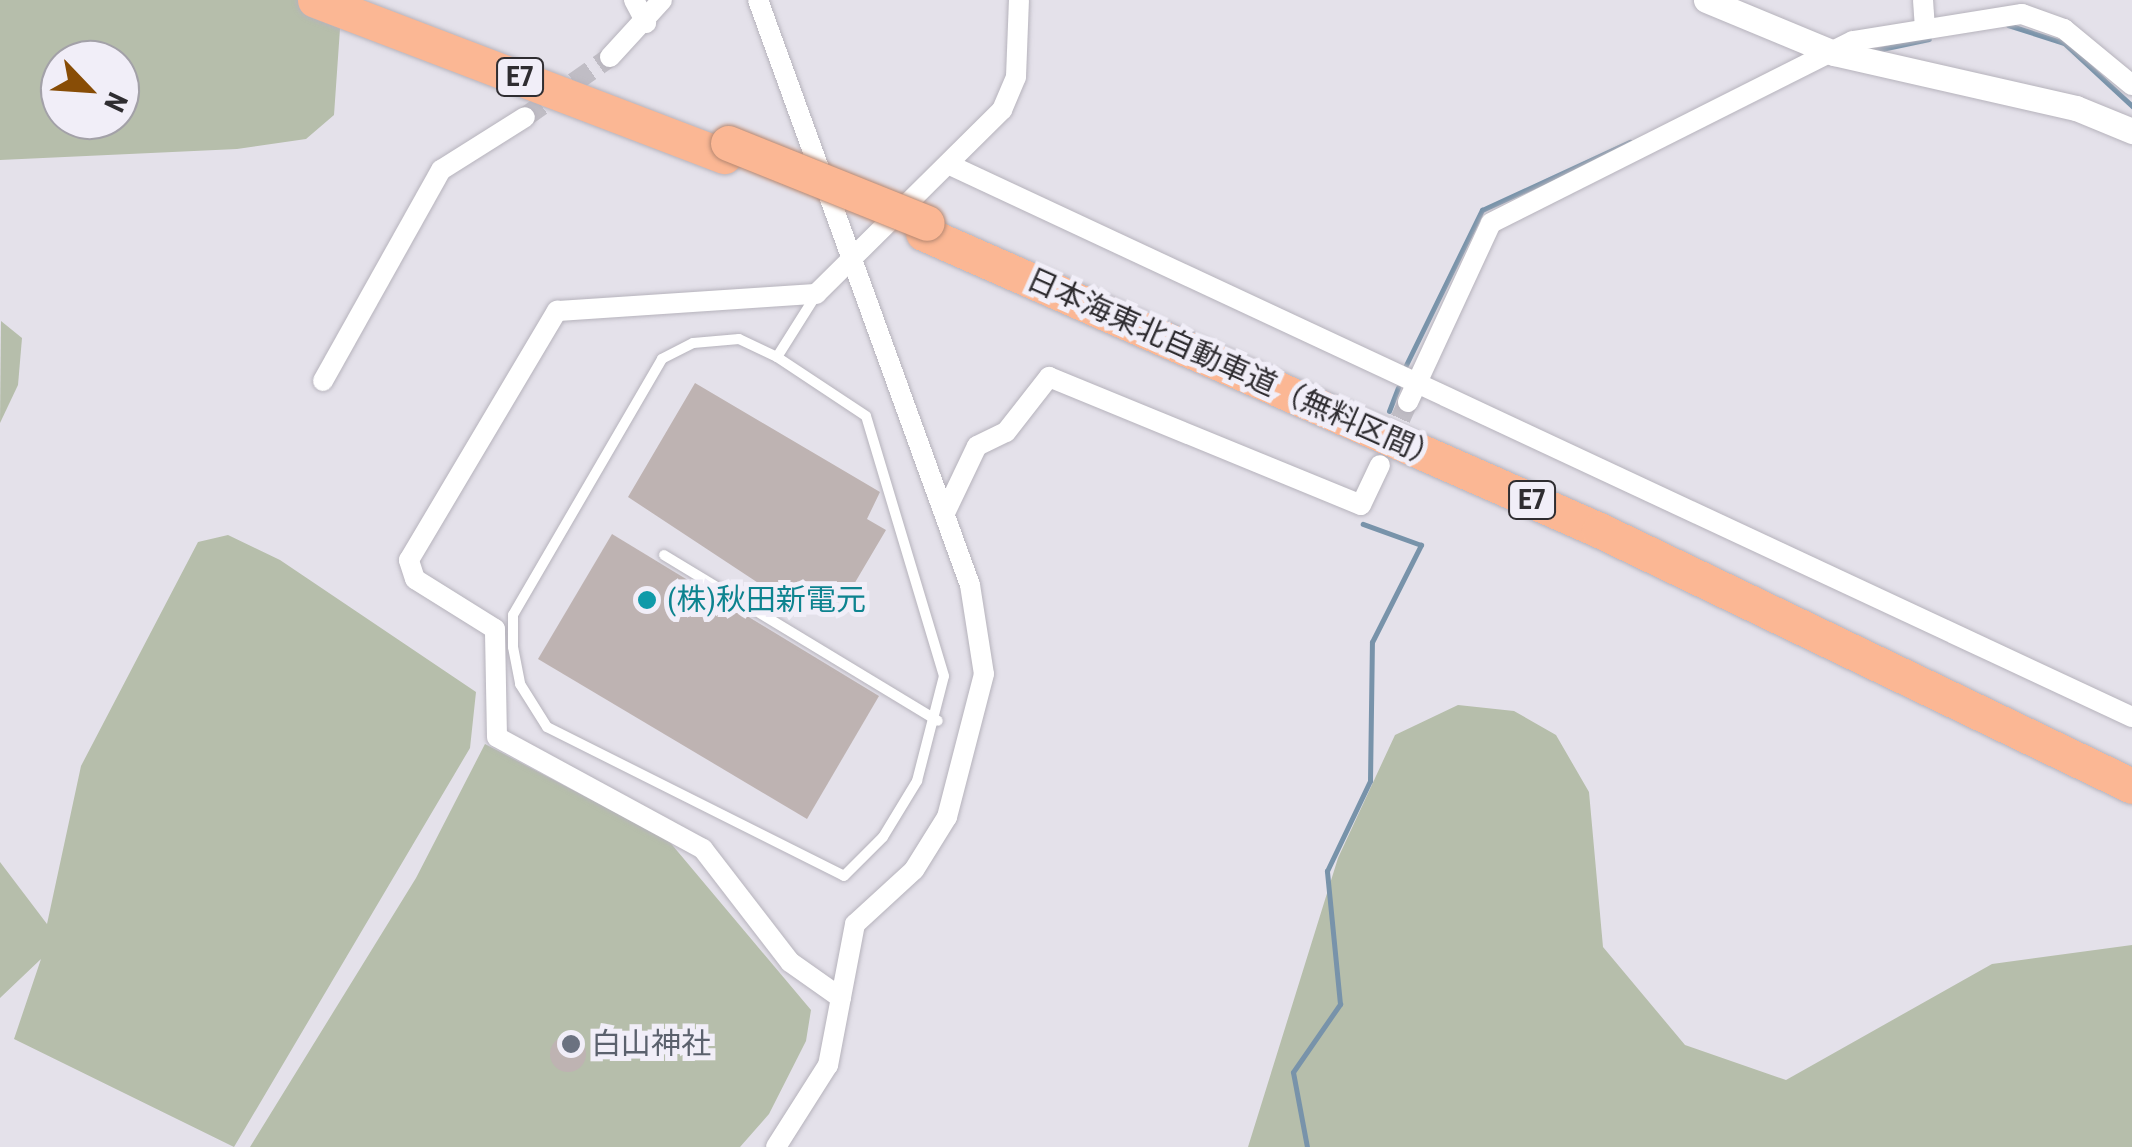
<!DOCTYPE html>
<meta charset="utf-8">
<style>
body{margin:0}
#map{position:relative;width:2132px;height:1147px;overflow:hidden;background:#e4e1ea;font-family:"Roboto Condensed","Noto Sans JP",sans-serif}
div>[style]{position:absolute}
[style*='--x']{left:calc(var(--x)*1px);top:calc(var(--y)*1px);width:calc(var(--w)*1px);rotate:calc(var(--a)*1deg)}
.green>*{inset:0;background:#b6beab}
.stream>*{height:5px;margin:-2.5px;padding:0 2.5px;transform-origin:2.5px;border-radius:2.5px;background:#7893aa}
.building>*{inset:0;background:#beb3b2}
.round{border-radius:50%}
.minor-tunnel>*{height:20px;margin-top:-10px;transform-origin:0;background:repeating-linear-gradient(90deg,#c0bdc5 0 20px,transparent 0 30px)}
.roads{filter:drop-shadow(0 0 2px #b6b3bc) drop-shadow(0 0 2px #b6b3bc)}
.service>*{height:10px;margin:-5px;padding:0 5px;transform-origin:5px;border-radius:5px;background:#fff}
.minor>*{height:20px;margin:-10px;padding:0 10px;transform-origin:10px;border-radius:10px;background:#fff}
.tertiary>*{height:25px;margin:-12.5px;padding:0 12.5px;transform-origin:12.5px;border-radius:12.5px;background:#fff}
.motorway>*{height:35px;margin:-17.5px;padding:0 17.5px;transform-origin:17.5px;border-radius:17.5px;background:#fbb794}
.bridges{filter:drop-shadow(0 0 2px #b48771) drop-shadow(0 0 2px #b48771)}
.motorway-bridge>*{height:35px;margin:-17.5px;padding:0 17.5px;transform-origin:17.5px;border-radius:17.5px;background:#fbb794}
.dots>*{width:28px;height:28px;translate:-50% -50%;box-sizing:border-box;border:5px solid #f1eef8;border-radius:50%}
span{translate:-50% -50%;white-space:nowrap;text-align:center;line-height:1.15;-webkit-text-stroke:10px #f1eef8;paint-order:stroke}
.shield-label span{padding:2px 8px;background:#f1eef8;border:2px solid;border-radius:8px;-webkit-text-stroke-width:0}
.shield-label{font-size:28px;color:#2f2d31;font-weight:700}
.street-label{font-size:30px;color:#2f2d31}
.culture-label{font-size:30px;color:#0d838f}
.left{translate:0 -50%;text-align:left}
.worship-label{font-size:30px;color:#5b616d}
.north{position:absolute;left:40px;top:40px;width:100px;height:100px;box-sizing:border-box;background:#f1eef8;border:2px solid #a3a1a8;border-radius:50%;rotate:115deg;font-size:28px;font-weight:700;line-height:40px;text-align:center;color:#2f2d31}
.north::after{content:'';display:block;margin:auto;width:35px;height:45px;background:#884d06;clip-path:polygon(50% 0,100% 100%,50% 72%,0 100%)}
</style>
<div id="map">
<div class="green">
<div style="clip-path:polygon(evenodd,0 0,342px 0,334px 115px,306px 139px,237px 149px,0 160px,0 0,60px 60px,120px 60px,120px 120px,60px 120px,60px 60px)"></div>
<div style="clip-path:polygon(1px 321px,22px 338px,18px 385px,0 423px)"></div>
<div style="clip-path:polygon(228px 535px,280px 560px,476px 692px,470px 748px,234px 1147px,14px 1039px,41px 959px,0 998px,0 862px,47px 924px,81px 766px,198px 542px)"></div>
<div style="clip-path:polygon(1458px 705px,1514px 711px,1556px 735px,1589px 792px,1603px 947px,1685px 1045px,1786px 1080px,1992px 964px,2132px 945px,2132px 1147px,1248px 1147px,1338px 858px,1395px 735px)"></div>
<div style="clip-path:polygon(485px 744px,668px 840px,811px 1010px,806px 1041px,769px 1114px,740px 1147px,250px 1147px,416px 878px)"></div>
</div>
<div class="stream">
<div style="--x:2008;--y:25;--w:59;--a:17.8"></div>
<div style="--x:2064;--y:43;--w:93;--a:42.8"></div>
<div style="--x:1872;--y:51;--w:58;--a:-11.9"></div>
<div style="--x:1406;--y:365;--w:173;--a:-63.9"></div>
<div style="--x:1482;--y:210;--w:163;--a:-24.7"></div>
<div style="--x:1389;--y:411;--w:25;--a:-69"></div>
<div style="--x:1307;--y:1147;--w:76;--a:-100.6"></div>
<div style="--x:1293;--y:1072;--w:83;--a:-55.3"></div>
<div style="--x:1340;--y:1004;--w:134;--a:-95.6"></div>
<div style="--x:1327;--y:871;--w:100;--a:-64.5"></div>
<div style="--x:1370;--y:781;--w:139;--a:-89.2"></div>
<div style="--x:1372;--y:642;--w:109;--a:-63.2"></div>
<div style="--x:1421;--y:545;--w:62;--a:-160.1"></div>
</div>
<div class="building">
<div style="clip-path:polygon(695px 383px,880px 492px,867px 519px,886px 530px,837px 613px,789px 585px,781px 598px,628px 497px)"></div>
<div style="clip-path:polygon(612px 534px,879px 696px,807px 819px,538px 659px)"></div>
<div class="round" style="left:550px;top:1036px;width:36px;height:36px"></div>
</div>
<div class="minor-tunnel">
<div style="--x:525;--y:117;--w:104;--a:-35.2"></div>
<div style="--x:1388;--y:446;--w:48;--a:-65.6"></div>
</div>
<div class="roads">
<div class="service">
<div style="--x:777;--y:357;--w:42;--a:-154.7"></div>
<div style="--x:739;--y:339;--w:46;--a:175"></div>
<div style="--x:693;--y:343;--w:35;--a:153"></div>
<div style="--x:662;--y:359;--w:296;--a:120.2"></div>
<div style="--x:513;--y:615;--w:32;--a:90"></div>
<div style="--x:513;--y:647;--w:38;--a:79"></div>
<div style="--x:520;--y:684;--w:51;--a:57.9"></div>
<div style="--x:547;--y:727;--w:332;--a:26.6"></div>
<div style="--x:844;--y:876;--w:55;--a:-45"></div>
<div style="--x:883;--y:837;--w:66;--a:-58.7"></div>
<div style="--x:917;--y:781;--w:108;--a:-75.6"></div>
<div style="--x:944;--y:676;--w:271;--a:-106.7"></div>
<div style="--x:866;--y:416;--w:107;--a:-146.5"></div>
<div style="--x:777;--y:357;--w:73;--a:-57.8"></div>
<div style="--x:664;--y:555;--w:320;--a:31.2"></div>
</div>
<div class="minor">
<div style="--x:634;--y:0;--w:26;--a:62"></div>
<div style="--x:758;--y:0;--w:622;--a:70.08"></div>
<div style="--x:970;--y:585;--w:90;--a:81.1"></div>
<div style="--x:984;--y:674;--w:148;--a:104.5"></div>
<div style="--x:947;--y:817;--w:62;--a:121.9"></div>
<div style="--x:914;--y:870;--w:80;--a:137.5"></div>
<div style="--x:855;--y:924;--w:144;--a:100.8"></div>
<div style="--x:828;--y:1065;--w:97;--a:122.4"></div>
<div style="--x:1923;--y:0;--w:26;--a:86"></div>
<div style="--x:610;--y:57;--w:77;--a:-47.6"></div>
<div style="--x:952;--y:166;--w:1302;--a:25.03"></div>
<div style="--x:323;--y:381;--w:242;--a:-60.8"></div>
<div style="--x:441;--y:170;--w:99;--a:-32.2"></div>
<div style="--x:1408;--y:402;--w:197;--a:-65.1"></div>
<div style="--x:1491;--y:223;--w:405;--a:-26.7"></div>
<div style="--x:1853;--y:41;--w:171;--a:-9.1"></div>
<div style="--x:2022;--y:14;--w:45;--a:19.7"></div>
<div style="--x:2064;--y:29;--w:88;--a:39.5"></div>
<div style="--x:945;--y:513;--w:74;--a:-64.5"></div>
<div style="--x:977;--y:446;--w:32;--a:-26"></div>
<div style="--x:1006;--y:432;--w:70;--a:-52"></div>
<div style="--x:1049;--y:377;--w:337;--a:22.3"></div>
<div style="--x:1361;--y:505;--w:44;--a:-64.6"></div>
<div style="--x:841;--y:998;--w:62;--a:-144.8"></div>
<div style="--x:790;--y:962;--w:143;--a:-127.6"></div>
<div style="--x:703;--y:849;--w:234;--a:-151.5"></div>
<div style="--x:497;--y:737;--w:108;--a:-91.1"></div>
<div style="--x:495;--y:629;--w:94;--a:-148"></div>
<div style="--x:415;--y:579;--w:20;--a:-108"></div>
<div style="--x:409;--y:560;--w:290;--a:-59.3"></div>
<div style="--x:557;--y:311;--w:260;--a:-3.8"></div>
<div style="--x:816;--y:294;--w:262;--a:-44.7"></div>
<div style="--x:1002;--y:110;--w:36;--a:-67"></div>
<div style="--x:1016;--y:77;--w:77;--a:-87.8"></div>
</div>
<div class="tertiary">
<div style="--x:1706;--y:0;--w:139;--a:22.5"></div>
<div style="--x:1834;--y:53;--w:248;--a:12.8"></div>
<div style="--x:2076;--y:108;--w:61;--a:22.3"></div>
</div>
<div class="motorway">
<div style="--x:315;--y:0;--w:438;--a:20.9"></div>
<div style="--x:923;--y:233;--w:738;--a:23.72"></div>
<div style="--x:1599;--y:530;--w:591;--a:25.65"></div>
</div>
</div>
<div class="bridges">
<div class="motorway-bridge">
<div style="--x:728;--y:143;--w:214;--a:21.9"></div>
</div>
</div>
<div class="dots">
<div style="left:647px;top:600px;background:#0f9aa8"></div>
<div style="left:571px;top:1044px;background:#6b7280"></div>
</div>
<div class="shield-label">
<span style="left:520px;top:77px">E7</span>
<span style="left:1532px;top:500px">E7</span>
</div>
<div class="street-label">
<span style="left:1234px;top:369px;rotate:24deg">日本海東北自動車道（無料区間）</span>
</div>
<div class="culture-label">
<span class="left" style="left:667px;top:600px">(株)秋田新電元</span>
</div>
<div class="worship-label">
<span class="left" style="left:591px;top:1044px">白山神社</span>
</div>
<div class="north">N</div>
</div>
